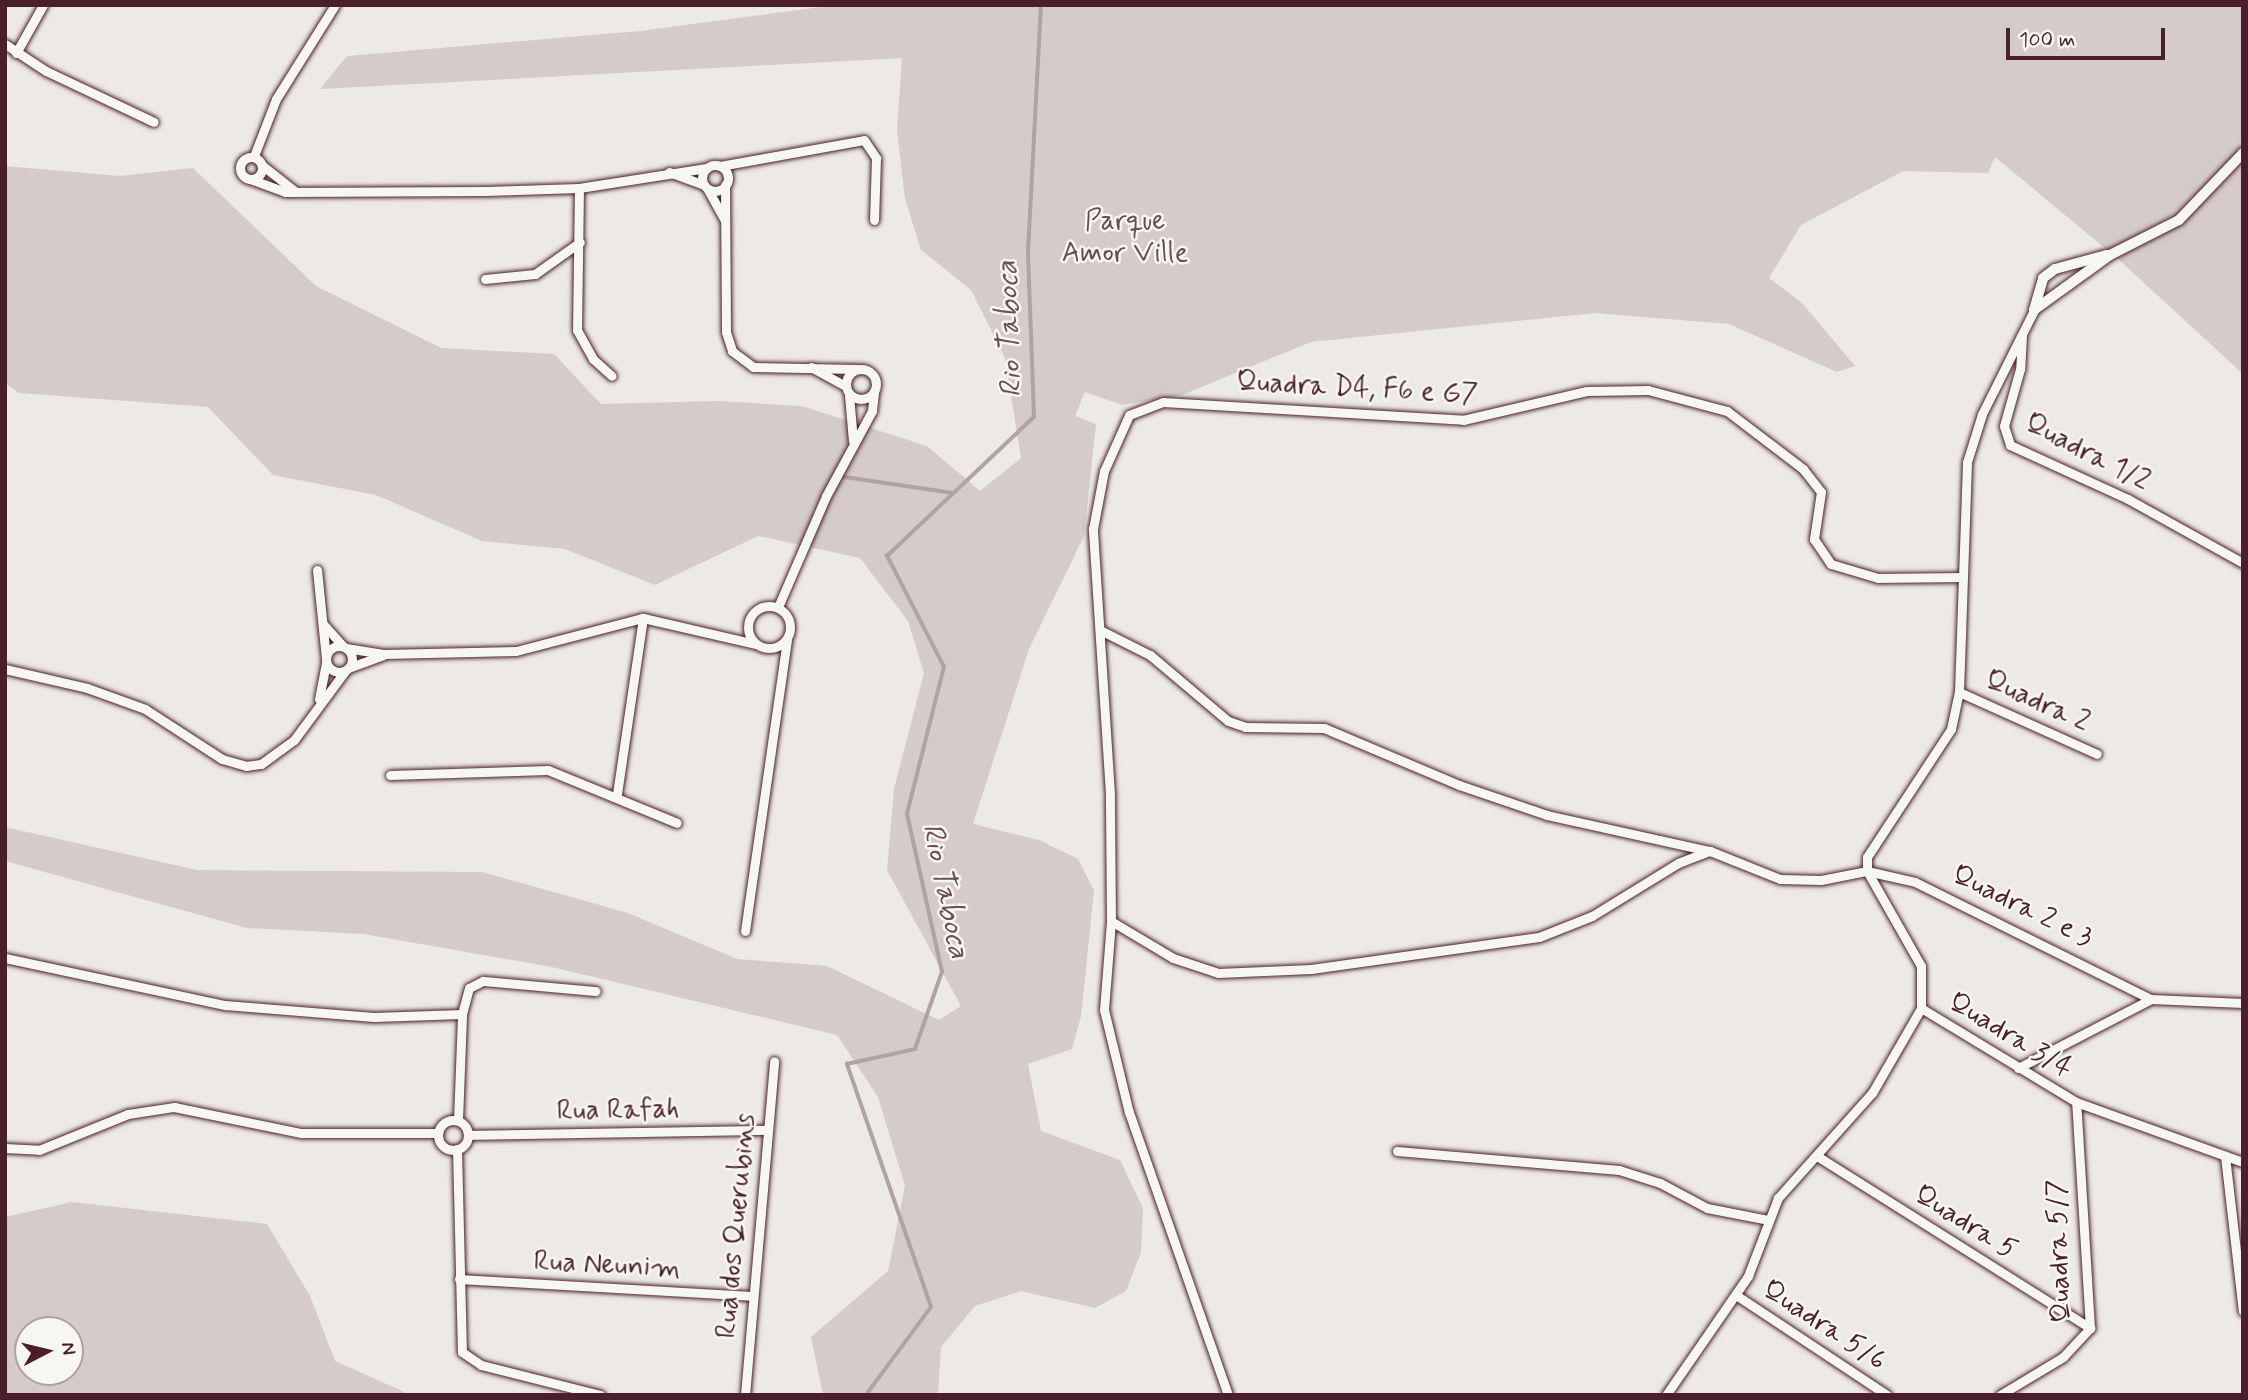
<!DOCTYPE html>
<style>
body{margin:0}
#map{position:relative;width:2248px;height:1400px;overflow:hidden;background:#ece9e6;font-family:Mynerve,sans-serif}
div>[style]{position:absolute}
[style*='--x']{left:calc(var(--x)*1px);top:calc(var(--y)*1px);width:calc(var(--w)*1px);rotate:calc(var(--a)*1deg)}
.green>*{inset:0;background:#d4cbca}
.stream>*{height:3.5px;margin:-1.75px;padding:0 1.75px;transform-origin:1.75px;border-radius:1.75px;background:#b1a2a3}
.roads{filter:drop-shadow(0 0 2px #4a1f2b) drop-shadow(0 0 2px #4a1f2b)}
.minor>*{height:9px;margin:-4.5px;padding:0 4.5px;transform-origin:4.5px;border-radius:4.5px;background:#f6f6f2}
.minor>.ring{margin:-4.5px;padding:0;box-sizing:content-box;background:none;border:9px solid #f6f6f2;border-radius:50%}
.tertiary>*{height:10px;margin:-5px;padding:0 5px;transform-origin:5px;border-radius:5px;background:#f6f6f2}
span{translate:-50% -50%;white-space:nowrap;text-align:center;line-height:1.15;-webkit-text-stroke:5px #f6f6f2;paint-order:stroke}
.park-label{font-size:28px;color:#6c4a53}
.street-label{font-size:28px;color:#4a1f2b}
.water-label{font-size:30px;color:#6e4d55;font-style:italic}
.frame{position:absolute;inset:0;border:7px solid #4a1f2b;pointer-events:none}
.north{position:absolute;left:14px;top:1316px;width:70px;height:70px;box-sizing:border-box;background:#f6f6f2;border:2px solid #b1a0a2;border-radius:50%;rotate:83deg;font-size:19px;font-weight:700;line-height:28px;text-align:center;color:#4a1f2b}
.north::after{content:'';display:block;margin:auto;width:24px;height:32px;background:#4a1f2b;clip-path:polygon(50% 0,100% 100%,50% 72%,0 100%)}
.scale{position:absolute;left:2006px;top:28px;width:159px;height:32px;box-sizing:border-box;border:4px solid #4a1f2b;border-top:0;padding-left:9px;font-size:21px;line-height:24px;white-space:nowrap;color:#4a1f2b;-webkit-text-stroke:5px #f6f6f2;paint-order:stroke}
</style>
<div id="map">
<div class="green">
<div style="clip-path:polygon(836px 5px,2243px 5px,2243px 374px,2118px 259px,1995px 157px,1988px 173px,1903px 171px,1801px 225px,1769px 278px,1802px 303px,1855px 366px,1837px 372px,1729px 324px,1595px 313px,1311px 342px,1182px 395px,1122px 405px,1085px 392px,1075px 416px,1096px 424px,1084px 536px,1029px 649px,973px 824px,1039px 840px,1078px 859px,1094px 891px,1081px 1016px,1072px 1049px,1028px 1064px,1041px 1131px,1120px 1160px,1143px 1208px,1141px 1252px,1126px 1291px,1095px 1308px,1021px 1291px,975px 1306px,941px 1347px,938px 1395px,823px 1395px,811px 1337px,888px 1271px,905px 1186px,878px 1097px,837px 1035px,552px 967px,364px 934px,247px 928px,5px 861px,5px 827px,197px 870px,482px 872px,628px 913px,737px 959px,827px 966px,939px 1020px,961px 1006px,887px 870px,894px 789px,924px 673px,908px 621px,860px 558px,758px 536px,655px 585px,565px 549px,482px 541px,376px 495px,273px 475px,208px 407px,19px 393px,5px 383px,5px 166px,119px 176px,193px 168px,316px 286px,441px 348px,554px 354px,601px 404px,717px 401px,802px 406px,927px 446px,980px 491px,1021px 458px,1005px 358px,971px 290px,921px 250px,905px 199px,897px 130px,902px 58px,320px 89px,347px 56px,640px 31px)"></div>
<div style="clip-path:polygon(evenodd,72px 1202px,267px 1224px,310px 1296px,335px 1361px,411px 1395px,5px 1395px,5px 1217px,72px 1202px,70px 1330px,70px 1372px,28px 1372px,28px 1330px,70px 1330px)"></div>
</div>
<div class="stream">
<div style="--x:845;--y:477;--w:109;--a:8.4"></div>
<div style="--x:866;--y:1395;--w:109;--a:-53.5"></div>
<div style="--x:931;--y:1307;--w:257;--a:-109.1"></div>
<div style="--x:847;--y:1064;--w:70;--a:-12.4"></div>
<div style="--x:915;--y:1049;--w:82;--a:-70.7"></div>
<div style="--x:942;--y:972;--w:162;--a:-102.5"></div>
<div style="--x:907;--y:814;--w:152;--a:-75.9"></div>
<div style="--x:944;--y:667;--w:125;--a:-117.2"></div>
<div style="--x:887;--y:556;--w:202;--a:-43.4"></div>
<div style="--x:1034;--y:417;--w:165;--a:-92.1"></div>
<div style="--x:1028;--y:252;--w:247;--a:-87"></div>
</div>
<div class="roads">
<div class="minor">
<div style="--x:5;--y:44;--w:49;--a:33.4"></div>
<div style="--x:46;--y:71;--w:119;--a:25.3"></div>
<div style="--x:16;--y:53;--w:55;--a:-60.6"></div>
<div style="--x:254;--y:156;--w:61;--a:-68.9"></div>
<div style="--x:276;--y:99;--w:111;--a:-57.9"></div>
<div class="ring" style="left:240px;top:157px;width:13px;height:13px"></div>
<div class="ring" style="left:702px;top:165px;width:17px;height:17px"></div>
<div style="--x:263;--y:166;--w:42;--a:38.2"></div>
<div style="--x:720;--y:166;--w:146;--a:-10.2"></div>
<div style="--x:864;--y:140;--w:22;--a:56"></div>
<div style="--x:876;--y:158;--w:62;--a:91.8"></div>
<div style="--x:669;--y:172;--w:37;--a:20"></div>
<div style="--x:250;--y:179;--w:37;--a:20"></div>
<div style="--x:285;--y:192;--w:201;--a:-0.3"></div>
<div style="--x:486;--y:191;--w:93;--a:-1.8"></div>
<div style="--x:579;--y:188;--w:129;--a:-8.9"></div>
<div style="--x:725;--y:185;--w:147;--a:89.6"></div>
<div style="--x:726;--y:332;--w:20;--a:72"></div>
<div style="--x:732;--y:351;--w:26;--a:37"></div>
<div style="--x:753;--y:367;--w:104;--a:1.1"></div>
<div style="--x:579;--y:188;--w:142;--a:90.8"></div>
<div style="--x:577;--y:330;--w:33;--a:61"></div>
<div style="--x:593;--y:359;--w:25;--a:42"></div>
<div style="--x:707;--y:188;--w:37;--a:61"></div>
<div style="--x:485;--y:279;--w:50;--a:-5.7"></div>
<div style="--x:535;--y:274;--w:55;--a:-35.4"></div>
<div style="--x:2022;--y:335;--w:34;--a:93"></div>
<div style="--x:2020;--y:369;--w:59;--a:105.7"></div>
<div style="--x:2004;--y:426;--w:20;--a:72"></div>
<div style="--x:2010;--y:445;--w:130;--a:24.6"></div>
<div style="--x:2128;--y:499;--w:132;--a:29.1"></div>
<div style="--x:811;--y:367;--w:39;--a:29"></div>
<div class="ring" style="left:846px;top:369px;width:21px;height:21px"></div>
<div style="--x:849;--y:395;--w:46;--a:85"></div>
<div style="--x:317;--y:570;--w:88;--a:84.2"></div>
<div class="ring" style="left:748px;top:606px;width:33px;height:33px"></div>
<div style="--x:778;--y:607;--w:121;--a:-66.6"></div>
<div style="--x:826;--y:496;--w:97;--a:-61.6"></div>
<div style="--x:872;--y:411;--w:20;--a:-84"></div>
<div style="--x:323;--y:624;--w:30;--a:48"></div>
<div style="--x:1102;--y:631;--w:54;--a:26.6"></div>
<div style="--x:1150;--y:655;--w:102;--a:40.2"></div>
<div style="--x:1228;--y:721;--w:18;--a:19"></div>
<div style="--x:1245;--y:727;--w:79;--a:0.7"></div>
<div style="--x:1324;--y:728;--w:147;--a:22.9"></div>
<div style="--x:1459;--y:785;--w:93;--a:18.8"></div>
<div style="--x:1547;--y:815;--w:167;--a:12.5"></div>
<div class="ring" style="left:326px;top:646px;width:17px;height:17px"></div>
<div style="--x:346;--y:648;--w:38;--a:9"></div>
<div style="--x:384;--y:654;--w:132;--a:-1.3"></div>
<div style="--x:516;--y:651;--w:131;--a:-14.6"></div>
<div style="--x:643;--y:618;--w:116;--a:13"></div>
<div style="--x:348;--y:668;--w:37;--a:-20"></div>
<div style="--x:5;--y:669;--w:84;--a:13"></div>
<div style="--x:87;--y:688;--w:62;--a:19.9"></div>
<div style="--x:145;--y:709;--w:92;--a:33"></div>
<div style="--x:222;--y:759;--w:25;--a:16"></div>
<div style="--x:246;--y:766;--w:15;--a:-8"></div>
<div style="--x:261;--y:764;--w:41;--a:-36"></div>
<div style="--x:294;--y:740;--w:86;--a:-53.5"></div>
<div style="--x:1959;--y:692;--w:151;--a:24.2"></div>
<div style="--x:319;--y:699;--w:37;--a:-79"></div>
<div style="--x:390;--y:775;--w:158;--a:-1.8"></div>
<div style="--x:548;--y:770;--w:139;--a:22.3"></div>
<div style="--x:617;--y:794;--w:178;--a:-81.6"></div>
<div style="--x:1111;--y:921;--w:72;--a:30.8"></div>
<div style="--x:1173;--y:958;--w:47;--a:18.4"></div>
<div style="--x:1218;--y:973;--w:93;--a:-2.5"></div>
<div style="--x:1311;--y:969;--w:230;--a:-8"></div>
<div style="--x:1539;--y:937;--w:57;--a:-21.6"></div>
<div style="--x:1592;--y:916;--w:101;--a:-31.6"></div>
<div style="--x:1678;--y:863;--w:34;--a:-21"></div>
<div style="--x:1710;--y:851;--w:75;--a:21.8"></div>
<div style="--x:1780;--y:879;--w:41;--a:1.4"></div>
<div style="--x:1821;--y:880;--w:47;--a:-11.1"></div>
<div style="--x:1867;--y:871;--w:49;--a:12.9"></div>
<div style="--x:1915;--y:882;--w:263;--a:26.4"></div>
<div style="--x:2151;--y:999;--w:92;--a:2.5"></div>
<div style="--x:745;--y:931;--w:294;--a:-81.8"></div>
<div style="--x:5;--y:958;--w:225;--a:12.1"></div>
<div style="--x:225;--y:1005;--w:149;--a:4.6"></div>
<div style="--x:374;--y:1017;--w:88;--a:-2"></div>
<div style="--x:1921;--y:1008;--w:181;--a:31.2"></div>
<div style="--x:2076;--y:1102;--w:177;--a:19.8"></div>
<div style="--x:2018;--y:1068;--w:150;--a:-27.4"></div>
<div style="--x:458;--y:1120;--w:106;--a:-87.8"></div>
<div style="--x:462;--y:1014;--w:27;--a:-75"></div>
<div style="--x:469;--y:988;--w:16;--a:-27"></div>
<div style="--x:483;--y:981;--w:113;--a:5.1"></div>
<div class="ring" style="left:438px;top:1120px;width:21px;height:21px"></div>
<div style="--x:468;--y:1135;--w:300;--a:-1"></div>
<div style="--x:5;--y:1148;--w:34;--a:3"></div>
<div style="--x:39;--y:1150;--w:96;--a:-22"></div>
<div style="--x:128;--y:1114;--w:47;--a:-8.7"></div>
<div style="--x:174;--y:1107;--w:130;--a:11.6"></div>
<div style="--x:301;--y:1133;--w:137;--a:0"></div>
<div style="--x:457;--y:1149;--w:203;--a:88.6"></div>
<div style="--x:462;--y:1352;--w:23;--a:34"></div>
<div style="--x:481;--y:1365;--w:123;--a:14.1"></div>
<div style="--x:1397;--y:1151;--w:223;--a:4.9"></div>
<div style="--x:1619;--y:1170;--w:43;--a:17.6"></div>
<div style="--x:1660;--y:1183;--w:53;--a:28"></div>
<div style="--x:1707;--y:1208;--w:62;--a:11.1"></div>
<div style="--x:1817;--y:1156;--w:323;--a:32.2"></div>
<div style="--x:2225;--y:1156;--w:156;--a:83.4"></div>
<div style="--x:459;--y:1279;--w:293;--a:3.3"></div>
<div style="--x:1736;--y:1295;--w:181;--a:33.5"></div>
<div style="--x:745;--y:1395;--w:335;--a:-85"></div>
<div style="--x:1228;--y:1395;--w:299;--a:-109.3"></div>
<div style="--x:1129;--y:1113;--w:106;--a:-103.6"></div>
<div style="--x:1104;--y:1010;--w:89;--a:-85.5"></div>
<div style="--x:1111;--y:921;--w:127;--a:-90.5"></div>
<div style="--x:1110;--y:794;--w:266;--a:-93.7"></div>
<div style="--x:1093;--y:529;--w:59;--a:-79.3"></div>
<div style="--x:1104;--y:471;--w:61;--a:-65.9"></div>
<div style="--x:1129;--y:415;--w:36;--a:-21"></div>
<div style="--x:1163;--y:402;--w:301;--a:3.4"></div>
<div style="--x:1463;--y:420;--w:127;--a:-13.2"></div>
<div style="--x:1587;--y:391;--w:61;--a:-0.9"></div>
<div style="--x:1648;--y:390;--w:82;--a:14.9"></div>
<div style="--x:1727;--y:411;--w:96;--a:37.3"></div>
<div style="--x:1803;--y:469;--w:29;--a:52"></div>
<div style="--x:1821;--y:492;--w:48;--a:98.5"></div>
<div style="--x:1814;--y:539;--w:30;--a:56"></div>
<div style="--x:1831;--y:564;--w:49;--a:16.6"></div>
<div style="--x:1878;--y:578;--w:84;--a:-0.7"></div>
<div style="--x:1666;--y:1395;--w:145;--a:-55.4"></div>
<div style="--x:1748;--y:1276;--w:84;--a:-69"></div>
<div style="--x:1778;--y:1198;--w:141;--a:-48.2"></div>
<div style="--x:1872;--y:1093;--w:98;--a:-60"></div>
<div style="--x:1921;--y:1008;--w:42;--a:-90"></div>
<div style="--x:1921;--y:966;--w:109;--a:-119.6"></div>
<div style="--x:1867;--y:871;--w:14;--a:-90"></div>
<div style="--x:1867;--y:857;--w:153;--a:-56.7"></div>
<div style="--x:1951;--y:729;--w:38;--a:-78"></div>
<div style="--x:1959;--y:692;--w:230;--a:-88"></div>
<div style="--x:1967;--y:462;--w:50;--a:-72.6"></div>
<div style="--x:1982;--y:414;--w:116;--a:-63.4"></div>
<div style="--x:2000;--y:1395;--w:74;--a:-31.1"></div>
<div style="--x:2063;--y:1357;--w:40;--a:-47"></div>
<div style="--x:2090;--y:1328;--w:226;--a:-93.5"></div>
</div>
<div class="tertiary">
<div style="--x:2034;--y:310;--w:94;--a:-35.9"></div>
<div style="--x:2110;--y:255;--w:77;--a:-26.9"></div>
<div style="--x:2179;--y:220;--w:93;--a:-46.3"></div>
<div style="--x:2034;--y:310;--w:33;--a:-74"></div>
<div style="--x:2043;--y:278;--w:15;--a:-37"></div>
<div style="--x:2055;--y:269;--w:54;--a:-15.1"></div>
</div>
</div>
<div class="park-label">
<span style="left:1125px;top:238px">Parque<br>Amor Ville</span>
</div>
<div class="street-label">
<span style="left:1357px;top:389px;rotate:3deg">Quadra D4, F6 e G7</span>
<span style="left:2087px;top:453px;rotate:27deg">Quadra 1/2</span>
<span style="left:2037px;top:702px;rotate:24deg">Quadra 2</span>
<span style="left:2022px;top:907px;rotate:26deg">Quadra 2 e 3</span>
<span style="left:2010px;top:1036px;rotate:31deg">Quadra 3/4</span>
<span style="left:618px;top:1111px;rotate:-1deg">Rua Rafah</span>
<span style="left:1965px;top:1223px;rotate:32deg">Quadra 5</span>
<span style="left:737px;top:1226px;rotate:-85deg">Rua dos Querubins</span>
<span style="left:2060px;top:1251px;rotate:-92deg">Quadra 5/7</span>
<span style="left:607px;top:1266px;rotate:3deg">Rua Neunim</span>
<span style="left:1824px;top:1326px;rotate:33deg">Quadra 5/6</span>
</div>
<div class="water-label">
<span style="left:1010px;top:329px;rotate:-92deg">Rio Taboca</span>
<span style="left:945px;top:891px;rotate:78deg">Rio Taboca</span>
</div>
<div class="frame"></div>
<div class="north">N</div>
<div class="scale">100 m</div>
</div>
